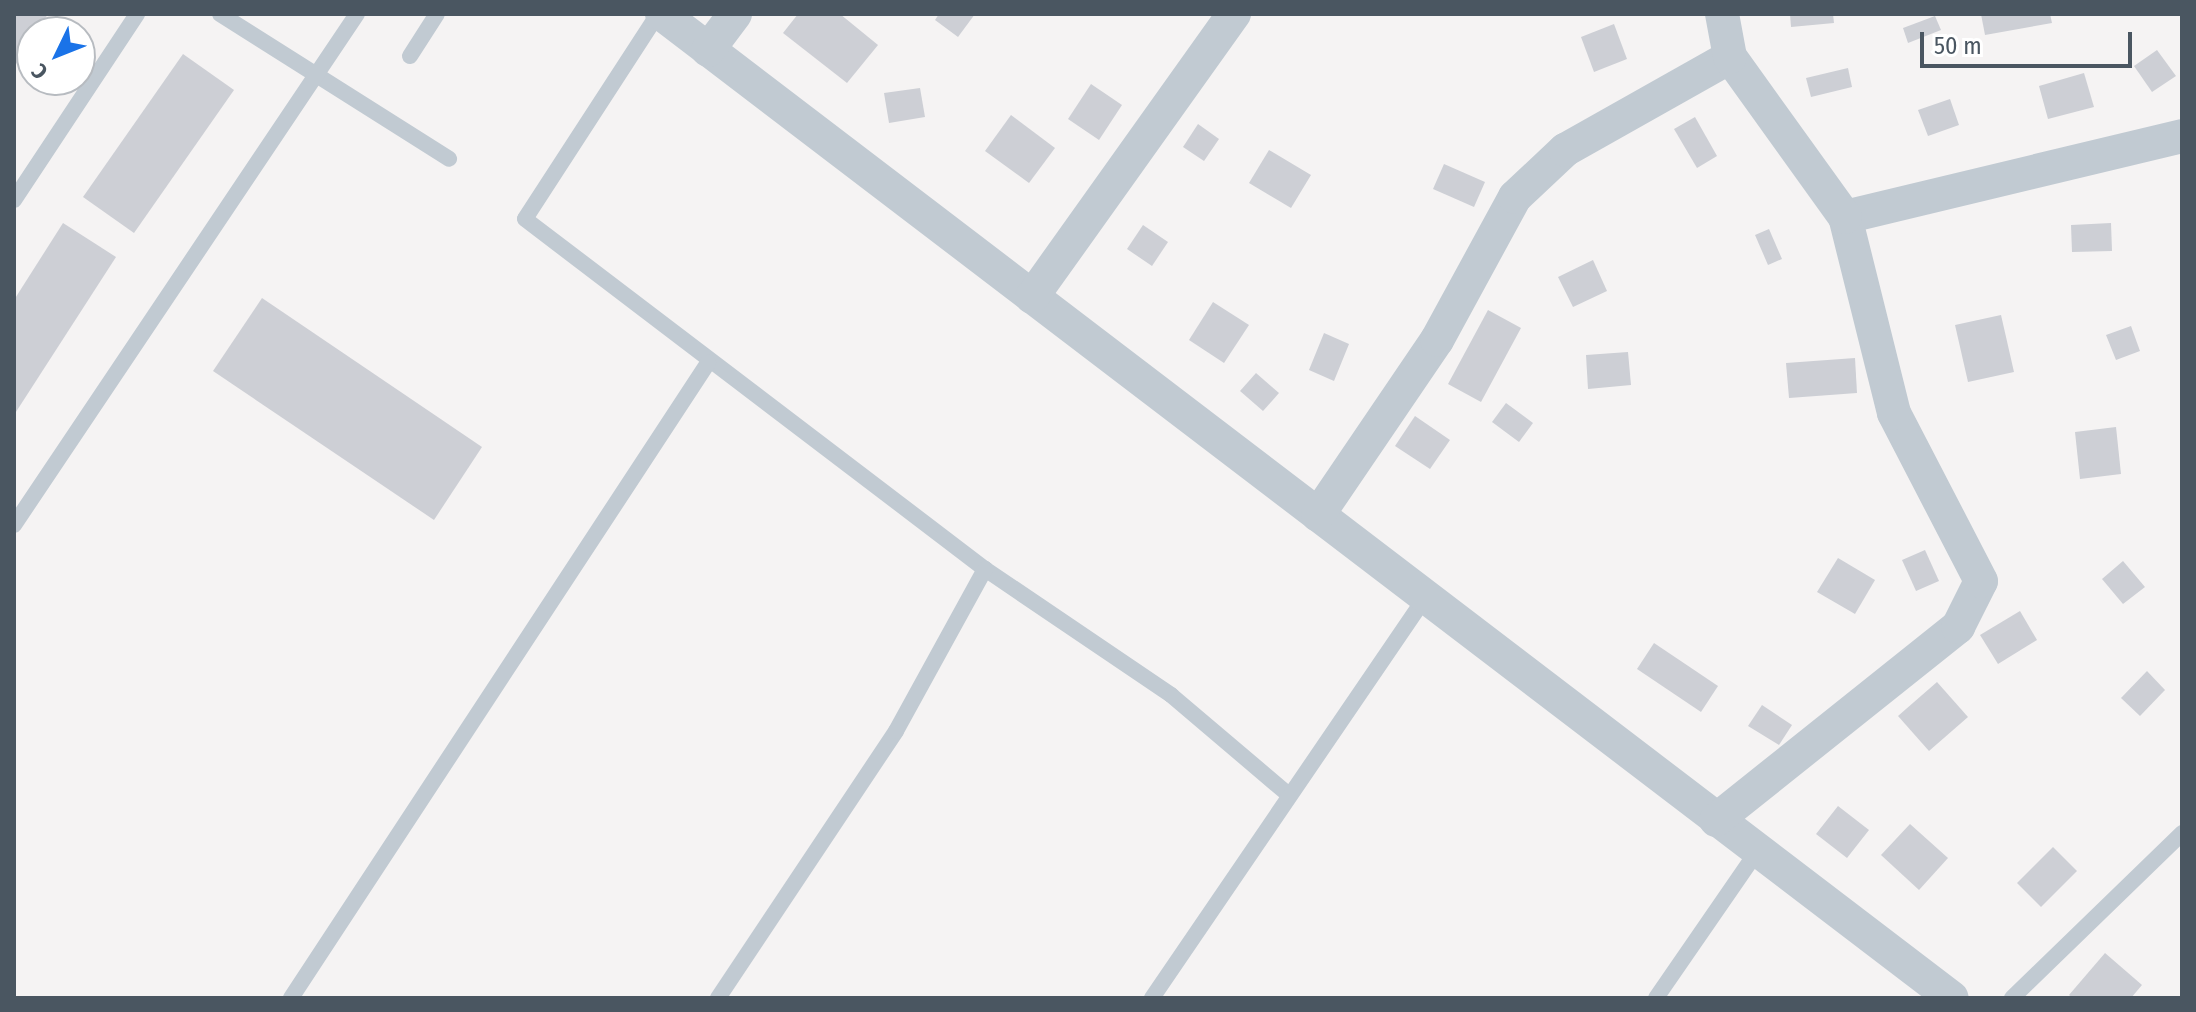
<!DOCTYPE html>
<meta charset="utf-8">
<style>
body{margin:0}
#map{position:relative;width:2196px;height:1012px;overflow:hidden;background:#f5f3f3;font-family:"Fira Sans Condensed",sans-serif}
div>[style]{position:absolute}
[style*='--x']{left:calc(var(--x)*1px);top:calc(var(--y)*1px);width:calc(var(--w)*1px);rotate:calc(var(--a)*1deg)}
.building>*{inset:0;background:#cdcfd5}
.service>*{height:16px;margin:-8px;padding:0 8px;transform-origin:8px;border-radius:8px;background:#c1cad2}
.minor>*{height:34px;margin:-17px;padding:0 17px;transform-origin:17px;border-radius:17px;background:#c1cad2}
span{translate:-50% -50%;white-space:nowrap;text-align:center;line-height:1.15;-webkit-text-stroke:6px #fff;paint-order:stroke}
.frame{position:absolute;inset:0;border:16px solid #4a5661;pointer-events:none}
.north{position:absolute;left:16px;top:16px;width:80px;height:80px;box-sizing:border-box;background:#fff;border:2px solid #b7bbc0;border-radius:50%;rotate:227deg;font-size:22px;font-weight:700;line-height:32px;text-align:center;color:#4a5661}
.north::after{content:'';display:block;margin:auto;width:28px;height:36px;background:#1a73e8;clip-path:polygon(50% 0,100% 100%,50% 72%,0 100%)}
.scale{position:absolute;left:1920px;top:32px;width:212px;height:36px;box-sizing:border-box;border:4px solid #4a5661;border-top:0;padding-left:10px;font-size:24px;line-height:28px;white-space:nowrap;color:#4a5661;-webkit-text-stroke:6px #fff;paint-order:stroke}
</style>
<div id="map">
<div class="building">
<div style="clip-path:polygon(14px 14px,48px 14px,14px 67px)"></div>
<div style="clip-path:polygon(798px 14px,840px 14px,878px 45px,847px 83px,783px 33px)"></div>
<div style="clip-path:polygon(939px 14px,975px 14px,958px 37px,935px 20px)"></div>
<div style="clip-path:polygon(1790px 14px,1833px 14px,1834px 23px,1791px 27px)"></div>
<div style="clip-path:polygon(1981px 14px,2050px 14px,2052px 23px,1985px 35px)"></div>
<div style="clip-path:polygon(1935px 16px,1941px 30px,1908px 43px,1903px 28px)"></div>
<div style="clip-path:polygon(1614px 24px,1627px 59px,1594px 72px,1581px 37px)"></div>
<div style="clip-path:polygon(2157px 50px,2176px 76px,2152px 92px,2134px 66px)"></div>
<div style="clip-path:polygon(183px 54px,234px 90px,134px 233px,83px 197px)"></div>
<div style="clip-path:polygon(1848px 68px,1852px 87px,1811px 97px,1806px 78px)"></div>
<div style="clip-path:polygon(2084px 73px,2094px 107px,2048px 119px,2039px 86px)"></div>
<div style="clip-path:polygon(1091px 84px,1122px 105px,1099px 140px,1068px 119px)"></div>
<div style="clip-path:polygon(920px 88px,925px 117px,889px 123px,884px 93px)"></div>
<div style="clip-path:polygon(1950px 99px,1959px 125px,1928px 136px,1918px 110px)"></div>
<div style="clip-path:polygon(1011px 115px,1055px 148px,1029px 183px,985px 151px)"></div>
<div style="clip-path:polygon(1695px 117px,1717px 156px,1697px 168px,1674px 129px)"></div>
<div style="clip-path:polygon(1198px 124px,1219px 139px,1204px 161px,1183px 147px)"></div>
<div style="clip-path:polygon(1269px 150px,1311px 175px,1291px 208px,1249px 183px)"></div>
<div style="clip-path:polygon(1444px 164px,1485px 182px,1474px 207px,1433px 189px)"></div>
<div style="clip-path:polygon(63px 223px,116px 257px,14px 415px,14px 300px)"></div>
<div style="clip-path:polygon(2111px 223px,2112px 251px,2072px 252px,2071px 225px)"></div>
<div style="clip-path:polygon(1143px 225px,1168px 242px,1152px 266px,1127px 249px)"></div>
<div style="clip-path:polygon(1769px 229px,1782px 259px,1768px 265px,1755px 235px)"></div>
<div style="clip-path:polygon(1593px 260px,1607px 291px,1573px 307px,1558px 277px)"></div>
<div style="clip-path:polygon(262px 298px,482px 447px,434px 520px,213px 371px)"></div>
<div style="clip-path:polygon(1213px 302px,1249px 325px,1224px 363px,1189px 340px)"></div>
<div style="clip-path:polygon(1488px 310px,1521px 328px,1481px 402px,1448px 384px)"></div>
<div style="clip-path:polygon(2001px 315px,2014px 372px,1968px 382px,1955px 325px)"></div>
<div style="clip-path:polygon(2131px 326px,2140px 351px,2116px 360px,2106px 335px)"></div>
<div style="clip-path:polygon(1324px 333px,1349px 344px,1334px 381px,1309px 370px)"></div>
<div style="clip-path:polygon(1628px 352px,1631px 385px,1588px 389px,1586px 355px)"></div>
<div style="clip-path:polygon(1855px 358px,1857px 393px,1789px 398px,1786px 363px)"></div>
<div style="clip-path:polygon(1256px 373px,1279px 393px,1263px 411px,1240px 391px)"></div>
<div style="clip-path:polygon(1506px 403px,1533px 423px,1519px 442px,1492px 422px)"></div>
<div style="clip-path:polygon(1415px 416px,1450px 440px,1430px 469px,1395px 446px)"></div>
<div style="clip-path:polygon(2116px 427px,2121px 474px,2080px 479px,2075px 432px)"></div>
<div style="clip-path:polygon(1925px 550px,1939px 581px,1916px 591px,1902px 560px)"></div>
<div style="clip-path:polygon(1838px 558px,1875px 580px,1855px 614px,1817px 592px)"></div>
<div style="clip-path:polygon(2123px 561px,2145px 587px,2123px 604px,2102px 579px)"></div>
<div style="clip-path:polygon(2020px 611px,2037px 640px,1998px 664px,1980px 635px)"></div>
<div style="clip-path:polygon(1654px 643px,1718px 686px,1701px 712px,1637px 669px)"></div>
<div style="clip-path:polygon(2147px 671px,2165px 690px,2140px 716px,2121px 698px)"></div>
<div style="clip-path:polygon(1937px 682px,1968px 717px,1929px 751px,1898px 716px)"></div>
<div style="clip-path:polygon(1762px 705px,1792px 725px,1779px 745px,1748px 726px)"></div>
<div style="clip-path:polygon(1838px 806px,1869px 830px,1847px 858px,1816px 834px)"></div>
<div style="clip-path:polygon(1910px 824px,1948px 858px,1919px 890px,1881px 855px)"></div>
<div style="clip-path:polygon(2053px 847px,2077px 871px,2041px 907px,2017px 883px)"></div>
<div style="clip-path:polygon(2105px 953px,2142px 985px,2131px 998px,2073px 998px,2069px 995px)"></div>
</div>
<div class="service">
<div style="--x:220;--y:14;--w:271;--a:32.3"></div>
<div style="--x:658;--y:14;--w:244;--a:123"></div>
<div style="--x:525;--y:219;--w:578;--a:37.27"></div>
<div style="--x:985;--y:569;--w:225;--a:34.1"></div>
<div style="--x:1171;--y:695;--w:155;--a:40.3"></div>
<div style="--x:410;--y:56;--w:50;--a:-57.3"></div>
<div style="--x:14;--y:200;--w:223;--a:-56.5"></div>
<div style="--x:14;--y:525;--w:615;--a:-56.13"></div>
<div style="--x:291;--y:998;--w:760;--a:-56.71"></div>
<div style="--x:718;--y:998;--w:321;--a:-56.3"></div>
<div style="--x:896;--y:731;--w:185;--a:-61.2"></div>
<div style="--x:1152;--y:998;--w:486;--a:-55.7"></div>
<div style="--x:1656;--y:998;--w:176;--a:-55.4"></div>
<div style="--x:2012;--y:998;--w:237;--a:-44.1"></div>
</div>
<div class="minor">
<div style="--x:662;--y:14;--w:1622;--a:37.34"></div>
<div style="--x:708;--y:50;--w:45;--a:-53.1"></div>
<div style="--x:1845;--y:217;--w:347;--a:-13.5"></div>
<div style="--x:1032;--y:297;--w:348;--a:-54.5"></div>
<div style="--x:1318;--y:515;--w:212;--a:-55.8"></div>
<div style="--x:1437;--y:340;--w:163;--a:-61.4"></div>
<div style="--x:1515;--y:197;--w:69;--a:-43.2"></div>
<div style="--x:1565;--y:150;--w:189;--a:-29.4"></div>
<div style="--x:1716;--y:820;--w:310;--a:-38.6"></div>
<div style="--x:1958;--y:627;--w:51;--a:-63.4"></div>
<div style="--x:1981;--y:581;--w:189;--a:-117.4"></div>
<div style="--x:1894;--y:413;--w:202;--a:-104"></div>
<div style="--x:1845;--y:217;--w:197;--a:-125.7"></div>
<div style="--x:1730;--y:57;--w:44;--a:-100.5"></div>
</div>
<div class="frame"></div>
<div class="north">С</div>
<div class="scale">50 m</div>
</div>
